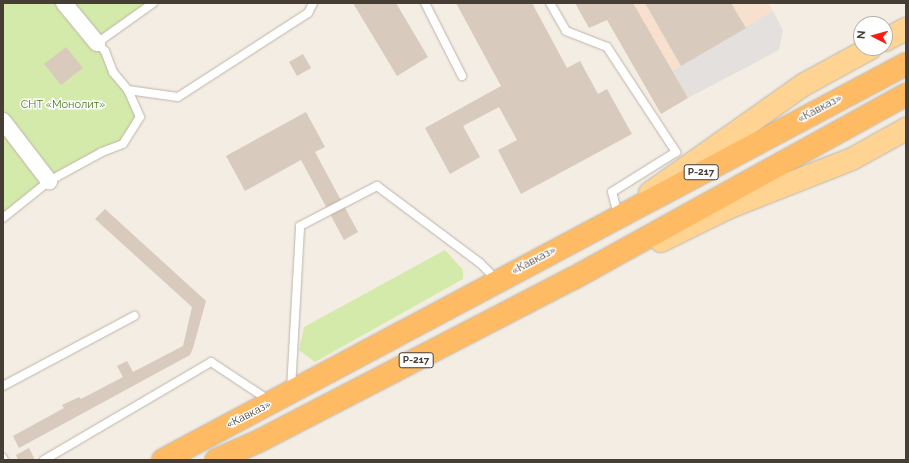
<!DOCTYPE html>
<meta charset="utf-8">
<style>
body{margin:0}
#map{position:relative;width:909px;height:463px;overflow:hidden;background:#f3ede4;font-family:Raleway,sans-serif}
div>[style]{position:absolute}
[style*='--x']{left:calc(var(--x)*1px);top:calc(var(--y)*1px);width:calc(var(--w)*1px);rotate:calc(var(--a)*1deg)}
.commercial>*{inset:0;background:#f7e1ce}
.green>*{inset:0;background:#d4eaab}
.parking>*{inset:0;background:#e4e0dd}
.building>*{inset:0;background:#d8cabc}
.roads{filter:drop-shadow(0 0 1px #bfb4a7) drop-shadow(0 0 1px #bfb4a7)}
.lane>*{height:8px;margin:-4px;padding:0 4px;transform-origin:4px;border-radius:4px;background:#fff}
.street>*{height:16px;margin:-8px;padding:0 8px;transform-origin:8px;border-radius:8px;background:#fff}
.primary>*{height:22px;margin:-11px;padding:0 11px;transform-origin:11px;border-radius:11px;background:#ffd492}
.highway>*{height:22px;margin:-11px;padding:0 11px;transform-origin:11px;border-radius:11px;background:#ffbb64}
span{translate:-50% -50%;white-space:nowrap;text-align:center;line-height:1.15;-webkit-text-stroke:3px #fff;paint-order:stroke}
.shield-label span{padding:1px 3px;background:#fff;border:1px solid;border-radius:3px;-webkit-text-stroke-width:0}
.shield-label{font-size:10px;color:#463d34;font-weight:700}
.park-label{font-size:11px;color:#4e7a25}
.street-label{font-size:11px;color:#463d34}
.frame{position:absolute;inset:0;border:4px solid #463d34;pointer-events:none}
.north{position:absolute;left:853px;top:16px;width:40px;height:40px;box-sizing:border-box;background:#fff;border:1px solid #b5b1ae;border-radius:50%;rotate:276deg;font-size:11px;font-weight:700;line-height:16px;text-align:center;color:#463d34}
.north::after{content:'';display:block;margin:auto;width:14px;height:18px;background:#ff1a10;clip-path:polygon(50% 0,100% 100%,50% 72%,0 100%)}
</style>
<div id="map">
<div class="commercial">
<div style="clip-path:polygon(633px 3px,646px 3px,681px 66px,672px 71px)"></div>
<div style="clip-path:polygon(731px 3px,768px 3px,773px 11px,746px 28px)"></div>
</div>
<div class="green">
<div style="clip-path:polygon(3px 3px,153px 3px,97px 43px,140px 117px,123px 144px,49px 181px,3px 218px)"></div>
<div style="clip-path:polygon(445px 250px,463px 270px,463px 279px,315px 362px,299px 350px,304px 327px)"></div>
</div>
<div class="parking">
<div style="clip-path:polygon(773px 11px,783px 30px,779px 50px,688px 98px,672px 71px)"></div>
</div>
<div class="building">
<div style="clip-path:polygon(353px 3px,396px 3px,428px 57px,397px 76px)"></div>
<div style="clip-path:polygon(456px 3px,532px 3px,567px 68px,580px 61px,598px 94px,607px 89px,632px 134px,521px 194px,498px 150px,517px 140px,499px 107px,463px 126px,480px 157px,450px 174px,425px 128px,501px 86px)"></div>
<div style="clip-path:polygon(575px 3px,633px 3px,688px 98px,661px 114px,607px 20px,589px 28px)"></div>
<div style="clip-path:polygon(645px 3px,731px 3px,746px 28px,681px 66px)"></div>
<div style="clip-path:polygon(66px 47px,83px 68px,61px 85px,44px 64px)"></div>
<div style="clip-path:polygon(303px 54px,311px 68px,297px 76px,289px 62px)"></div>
<div style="clip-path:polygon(306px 112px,325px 147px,315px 152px,358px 232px,344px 240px,301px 160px,245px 191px,226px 156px)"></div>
<div style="clip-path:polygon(105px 209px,206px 301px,193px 348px,190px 355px,19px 448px,13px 436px,64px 408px,62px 405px,79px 397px,81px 399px,123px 377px,117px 366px,127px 361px,133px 372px,183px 346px,192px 307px,95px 219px)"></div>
<div style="clip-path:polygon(29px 448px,35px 460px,18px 460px,16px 455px)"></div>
</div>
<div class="roads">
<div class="lane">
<div style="--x:425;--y:3;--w:82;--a:63.1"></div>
<div style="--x:550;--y:3;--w:32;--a:60"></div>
<div style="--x:566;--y:31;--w:44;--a:21.3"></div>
<div style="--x:607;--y:47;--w:126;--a:56.7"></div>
<div style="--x:676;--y:152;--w:75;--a:148"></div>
<div style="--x:612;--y:192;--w:24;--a:75"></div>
<div style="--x:128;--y:90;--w:50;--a:8"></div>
<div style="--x:178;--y:97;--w:155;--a:-32.9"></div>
<div style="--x:308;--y:13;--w:11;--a:-63"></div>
<div style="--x:3;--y:218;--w:59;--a:-38.8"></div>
<div style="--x:49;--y:181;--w:60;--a:-28.7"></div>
<div style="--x:102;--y:152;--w:22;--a:-21"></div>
<div style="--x:123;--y:144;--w:32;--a:-58"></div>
<div style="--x:140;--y:117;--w:30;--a:-114"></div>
<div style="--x:128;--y:90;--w:23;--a:-130"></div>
<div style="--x:113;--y:72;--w:22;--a:-111"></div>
<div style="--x:105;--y:51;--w:11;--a:-135"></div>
<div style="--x:97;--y:43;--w:69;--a:-35.5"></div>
<div style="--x:3;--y:386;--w:149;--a:-28.1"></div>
<div style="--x:291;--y:389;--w:163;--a:-86.8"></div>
<div style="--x:300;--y:226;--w:87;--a:-27.5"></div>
<div style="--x:377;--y:186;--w:129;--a:36.8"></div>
<div style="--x:480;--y:263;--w:24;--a:45"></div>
<div style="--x:3;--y:458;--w:2;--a:63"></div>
<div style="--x:44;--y:460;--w:194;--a:-30.4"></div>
<div style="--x:211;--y:362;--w:71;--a:33.5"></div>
</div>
<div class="street">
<div style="--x:64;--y:3;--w:52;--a:50.5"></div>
<div style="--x:3;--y:121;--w:76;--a:52.5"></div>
</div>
<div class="primary">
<div style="--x:885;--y:40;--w:24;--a:-28"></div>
<div style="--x:650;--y:193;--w:187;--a:-35.2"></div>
<div style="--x:803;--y:85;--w:77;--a:-28.6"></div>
<div style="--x:661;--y:241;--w:77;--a:-26.2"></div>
<div style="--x:730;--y:207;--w:131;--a:-21.5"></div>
<div style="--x:852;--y:159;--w:62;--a:-29.1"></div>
</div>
<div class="highway">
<div style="--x:163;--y:460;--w:842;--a:-28.06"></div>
<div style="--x:216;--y:460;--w:47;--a:-23.8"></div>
<div style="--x:259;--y:441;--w:352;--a:-27.4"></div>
<div style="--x:572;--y:279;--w:381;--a:-28.9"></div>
</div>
</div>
<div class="shield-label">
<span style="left:701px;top:172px">Р-217</span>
<span style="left:416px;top:360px">Р-217</span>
</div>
<div class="park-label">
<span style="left:63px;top:105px">СНТ «Монолит»</span>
</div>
<div class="street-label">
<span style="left:820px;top:109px;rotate:-28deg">«Кавказ»</span>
<span style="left:534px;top:261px;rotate:-28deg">«Кавказ»</span>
<span style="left:249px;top:415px;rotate:-27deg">«Кавказ»</span>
</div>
<div class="frame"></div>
<div class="north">N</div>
</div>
